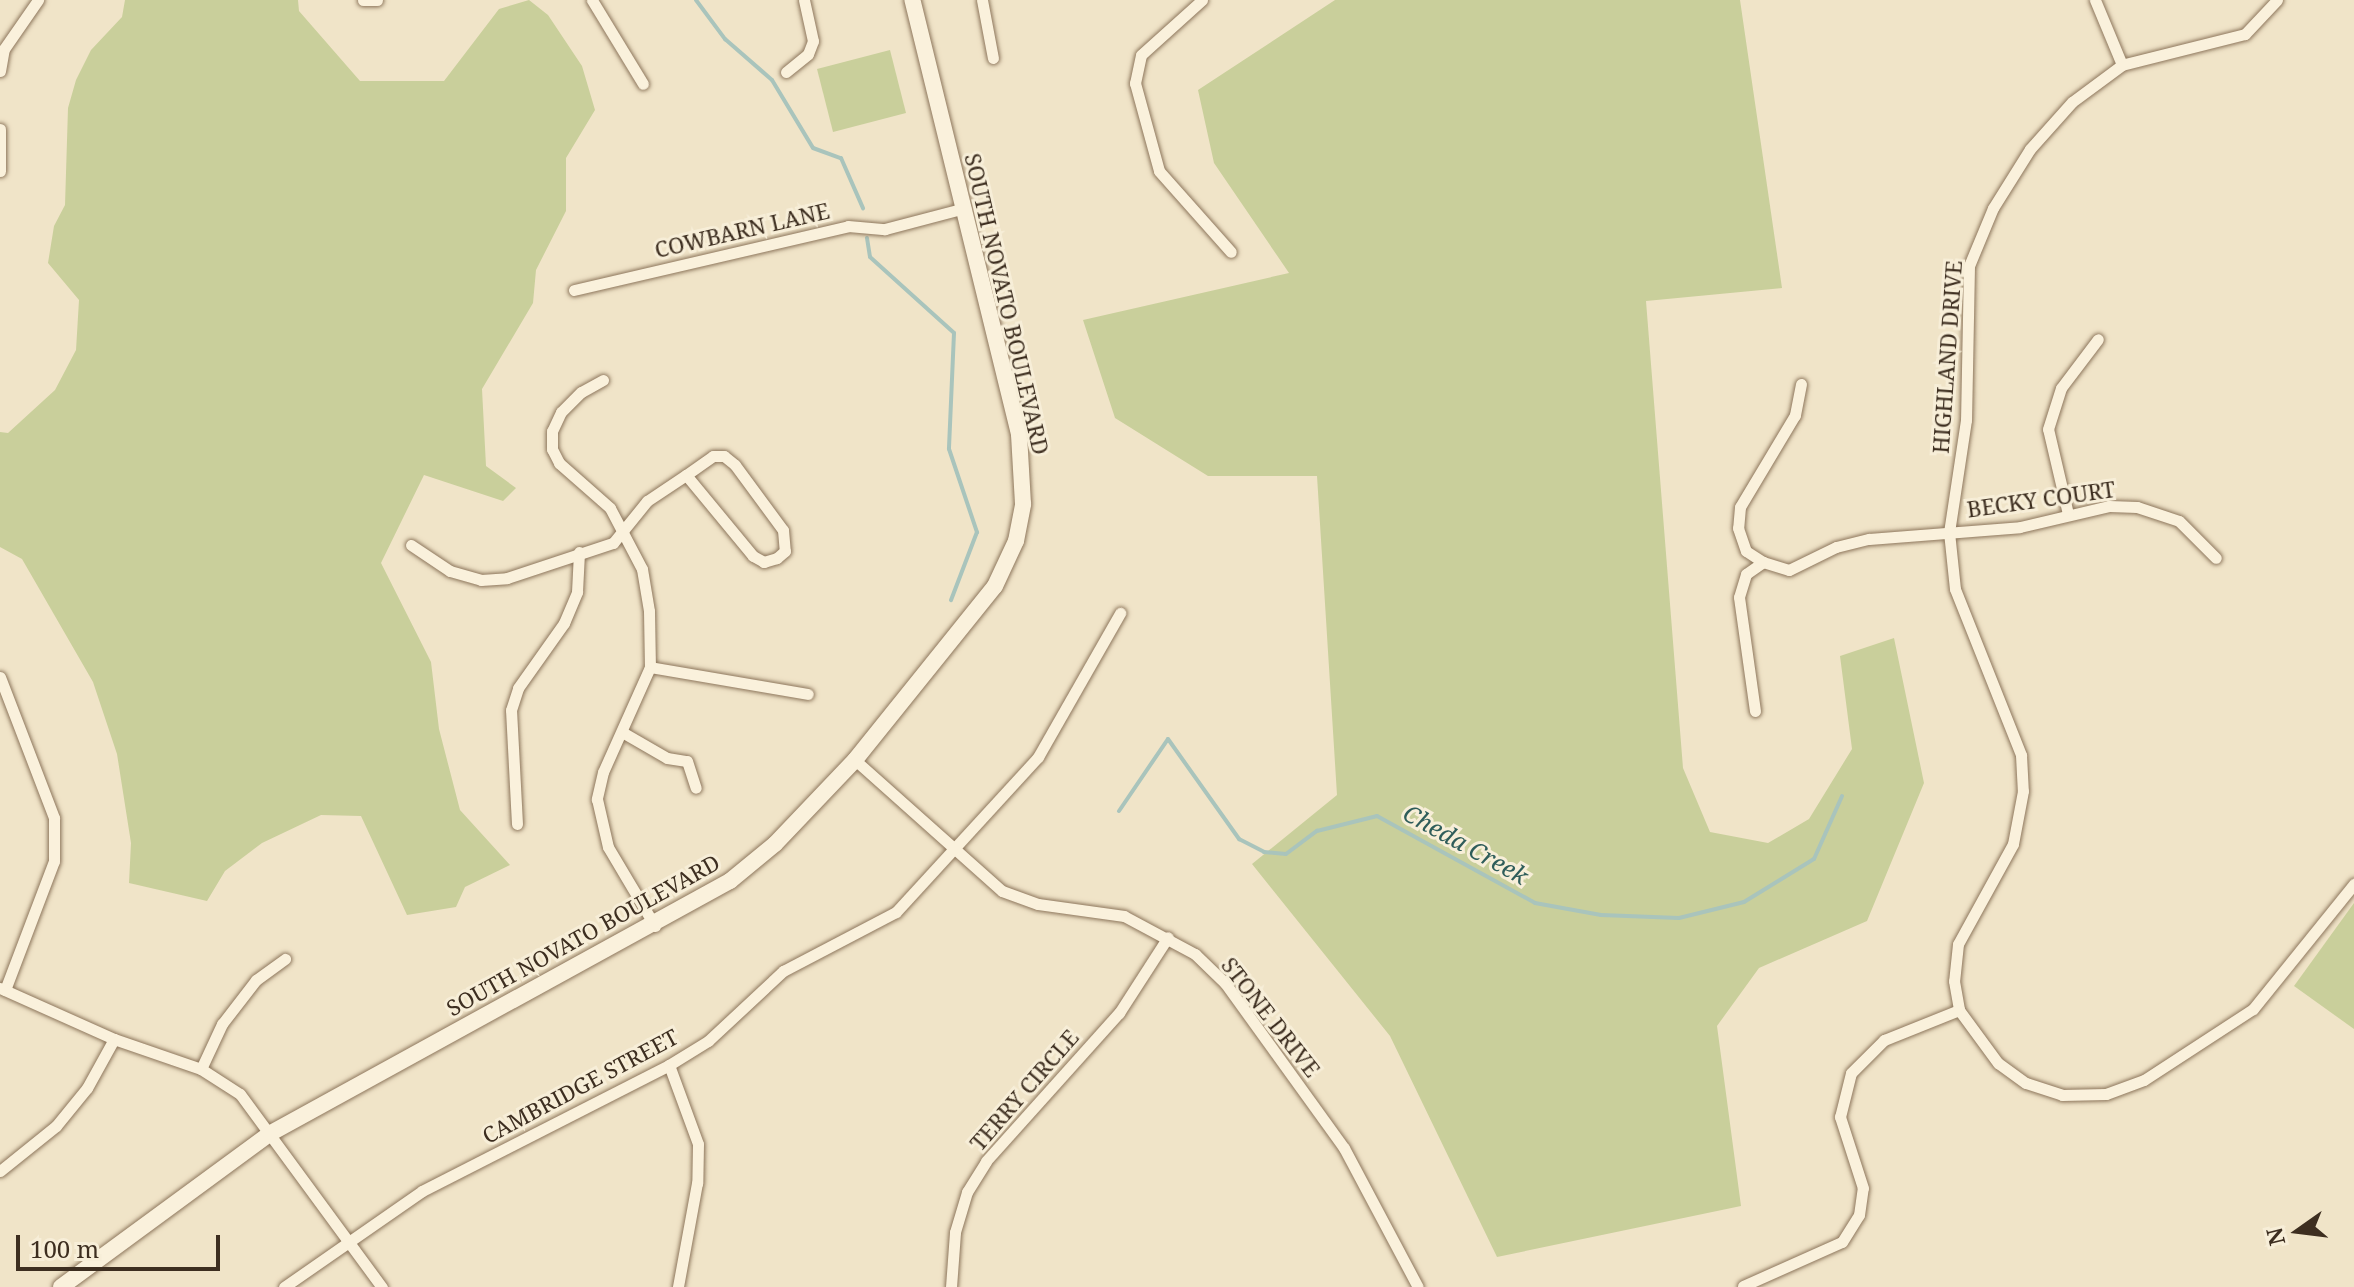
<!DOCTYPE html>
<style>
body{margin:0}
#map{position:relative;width:2354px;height:1287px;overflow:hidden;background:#f0e4c8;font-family:"Noto Serif",serif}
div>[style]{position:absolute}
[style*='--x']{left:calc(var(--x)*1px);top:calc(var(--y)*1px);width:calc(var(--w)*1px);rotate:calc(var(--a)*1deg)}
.green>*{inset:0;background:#c9cf9b}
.stream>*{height:4px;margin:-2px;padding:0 2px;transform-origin:2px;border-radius:2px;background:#a9c4bc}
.roads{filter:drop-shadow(0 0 2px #8d765c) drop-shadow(0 0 2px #8d765c)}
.minor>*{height:11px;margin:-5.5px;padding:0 5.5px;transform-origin:5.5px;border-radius:5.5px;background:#faf1dc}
.secondary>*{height:16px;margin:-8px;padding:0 8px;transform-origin:8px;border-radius:8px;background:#faf1dc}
span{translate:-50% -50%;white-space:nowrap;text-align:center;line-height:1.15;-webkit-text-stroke:6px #f7eed8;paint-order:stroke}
.street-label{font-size:22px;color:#3d2e20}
.water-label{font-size:24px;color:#2f5d5a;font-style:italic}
.north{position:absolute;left:2258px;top:1191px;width:80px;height:80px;-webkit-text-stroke:6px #f7eed8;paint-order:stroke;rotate:256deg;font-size:22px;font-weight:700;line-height:32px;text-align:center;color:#3d2e20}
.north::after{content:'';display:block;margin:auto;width:28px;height:36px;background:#3d2e20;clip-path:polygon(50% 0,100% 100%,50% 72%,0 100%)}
.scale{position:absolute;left:16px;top:1235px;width:204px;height:36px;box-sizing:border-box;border:4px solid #3d2e20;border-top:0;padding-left:10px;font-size:24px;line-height:28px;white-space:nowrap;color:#3d2e20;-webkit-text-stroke:6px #f7eed8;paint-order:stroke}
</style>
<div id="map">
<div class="green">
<div style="clip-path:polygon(125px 0,298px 0,299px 11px,360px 81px,444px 81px,499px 9px,529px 0,548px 15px,582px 66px,595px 110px,566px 158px,566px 211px,536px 270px,533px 303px,482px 389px,486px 466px,516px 488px,503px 501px,424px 475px,381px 563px,431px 662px,439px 729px,460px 810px,510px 865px,465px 887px,456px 907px,407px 915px,361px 816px,321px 815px,262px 843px,225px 871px,207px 901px,129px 883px,131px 843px,117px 754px,93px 682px,22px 559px,0 547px,0 432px,8px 433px,55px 390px,76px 350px,79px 300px,48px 263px,54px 226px,65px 205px,68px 108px,76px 80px,91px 50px,122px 17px)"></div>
<div style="clip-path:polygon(1335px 0,1740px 0,1782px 288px,1646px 301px,1683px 768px,1710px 832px,1768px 843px,1809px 819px,1852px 749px,1840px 656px,1894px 638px,1924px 783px,1867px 921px,1759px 968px,1717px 1026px,1741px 1206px,1497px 1257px,1390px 1036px,1252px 864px,1337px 795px,1317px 476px,1208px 476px,1115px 418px,1083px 320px,1289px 273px,1214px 163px,1198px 90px)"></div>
<div style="clip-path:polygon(890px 50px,906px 113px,833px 132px,817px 69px)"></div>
<div style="clip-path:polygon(2354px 903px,2354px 1029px,2294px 986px)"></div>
</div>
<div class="stream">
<div style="--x:696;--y:0;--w:49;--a:53.4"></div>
<div style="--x:725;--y:39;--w:62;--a:41.1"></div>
<div style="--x:772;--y:80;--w:79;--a:58.9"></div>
<div style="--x:813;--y:148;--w:30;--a:20"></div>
<div style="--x:841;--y:158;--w:55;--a:66.3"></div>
<div style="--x:867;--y:238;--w:19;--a:81"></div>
<div style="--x:870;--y:257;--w:113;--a:42.1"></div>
<div style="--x:954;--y:333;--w:116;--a:92.5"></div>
<div style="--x:949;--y:449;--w:88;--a:71.4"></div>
<div style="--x:977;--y:532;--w:73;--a:110.9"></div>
<div style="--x:1119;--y:811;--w:87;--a:-55.8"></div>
<div style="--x:1168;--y:739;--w:123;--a:54.6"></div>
<div style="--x:1239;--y:839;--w:28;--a:27"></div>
<div style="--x:1264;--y:852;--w:22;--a:5"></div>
<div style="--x:1286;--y:854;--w:39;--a:-37"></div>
<div style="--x:1317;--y:831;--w:62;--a:-14"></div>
<div style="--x:1377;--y:816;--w:180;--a:28.8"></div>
<div style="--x:1535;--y:903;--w:67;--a:10.3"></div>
<div style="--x:1601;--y:915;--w:78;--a:2.2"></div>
<div style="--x:1679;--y:918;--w:67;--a:-13.8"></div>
<div style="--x:1744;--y:902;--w:82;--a:-31.6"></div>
<div style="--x:1814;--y:859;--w:69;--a:-66"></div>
</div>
<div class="roads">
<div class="minor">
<div style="--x:363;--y:0;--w:14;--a:0"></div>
<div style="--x:592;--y:0;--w:98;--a:58.7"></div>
<div style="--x:982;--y:0;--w:59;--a:79.3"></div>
<div style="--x:1202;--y:0;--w:82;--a:138"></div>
<div style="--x:1141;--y:55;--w:29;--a:102"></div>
<div style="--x:1135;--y:83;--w:91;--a:74.7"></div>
<div style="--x:1159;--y:171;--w:108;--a:48.4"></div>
<div style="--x:2095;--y:0;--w:70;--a:67.4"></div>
<div style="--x:2277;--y:0;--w:47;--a:133.3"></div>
<div style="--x:2245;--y:34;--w:127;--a:165.9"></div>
<div style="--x:2122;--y:65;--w:62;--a:143.5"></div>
<div style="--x:2072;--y:102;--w:63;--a:131.8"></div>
<div style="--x:2030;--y:149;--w:70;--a:122.1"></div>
<div style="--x:1993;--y:208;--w:63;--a:112.5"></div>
<div style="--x:1969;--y:266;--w:154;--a:91.1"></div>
<div style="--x:1966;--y:420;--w:113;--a:98.6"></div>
<div style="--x:1949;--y:532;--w:57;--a:84"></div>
<div style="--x:1955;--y:589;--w:179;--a:68.3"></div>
<div style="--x:2021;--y:755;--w:36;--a:87"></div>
<div style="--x:2023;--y:791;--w:54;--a:100.7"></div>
<div style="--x:2013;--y:844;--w:114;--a:118.8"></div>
<div style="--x:1958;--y:944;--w:37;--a:96"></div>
<div style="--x:1954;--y:981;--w:29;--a:80"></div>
<div style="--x:1959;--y:1010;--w:66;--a:53.7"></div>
<div style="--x:1998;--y:1063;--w:34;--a:36"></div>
<div style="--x:2026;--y:1083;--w:38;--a:18"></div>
<div style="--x:2062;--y:1095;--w:44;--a:-1.3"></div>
<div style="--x:2106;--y:1094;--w:40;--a:-20.2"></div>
<div style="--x:2144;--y:1080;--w:130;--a:-33.1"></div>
<div style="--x:2253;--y:1009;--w:161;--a:-51.1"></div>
<div style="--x:0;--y:71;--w:22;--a:-80"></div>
<div style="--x:4;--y:49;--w:60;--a:-55.2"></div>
<div style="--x:786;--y:72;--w:28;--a:-39"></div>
<div style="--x:808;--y:54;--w:14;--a:-69"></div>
<div style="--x:813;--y:41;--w:42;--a:-102.4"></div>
<div style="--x:0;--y:129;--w:42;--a:90"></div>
<div style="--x:574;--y:290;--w:281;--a:-13.1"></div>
<div style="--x:848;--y:226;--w:37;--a:5"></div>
<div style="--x:885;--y:229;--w:83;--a:-14.7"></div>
<div style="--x:603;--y:380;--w:25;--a:151"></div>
<div style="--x:581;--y:392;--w:28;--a:135"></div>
<div style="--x:561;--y:412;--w:21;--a:115"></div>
<div style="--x:552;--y:431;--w:18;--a:90"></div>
<div style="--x:552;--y:449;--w:16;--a:63"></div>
<div style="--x:559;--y:463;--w:68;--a:41.4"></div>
<div style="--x:610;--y:508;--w:69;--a:62.3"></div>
<div style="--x:642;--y:569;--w:43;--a:80.5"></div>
<div style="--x:649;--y:611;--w:56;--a:89"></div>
<div style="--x:650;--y:667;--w:115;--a:114.1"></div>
<div style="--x:603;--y:772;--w:28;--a:103"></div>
<div style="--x:597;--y:799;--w:49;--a:77.1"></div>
<div style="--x:608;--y:847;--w:92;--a:59.3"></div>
<div style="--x:1801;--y:384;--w:32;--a:101"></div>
<div style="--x:1795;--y:415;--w:107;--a:120.9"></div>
<div style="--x:1740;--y:507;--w:21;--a:95"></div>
<div style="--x:1738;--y:528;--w:24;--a:71"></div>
<div style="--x:1746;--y:551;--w:20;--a:33"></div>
<div style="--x:1763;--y:562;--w:27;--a:17"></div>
<div style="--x:1789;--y:570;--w:52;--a:-26.1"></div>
<div style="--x:1836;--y:547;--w:34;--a:-14"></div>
<div style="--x:1869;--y:539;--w:151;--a:-4.5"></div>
<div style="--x:2020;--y:527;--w:91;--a:-13.3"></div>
<div style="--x:2109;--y:506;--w:28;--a:2"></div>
<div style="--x:2137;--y:507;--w:44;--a:18.4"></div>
<div style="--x:2179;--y:521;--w:52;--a:45"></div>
<div style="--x:713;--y:456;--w:11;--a:0"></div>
<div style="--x:724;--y:456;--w:14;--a:39"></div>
<div style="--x:735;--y:465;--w:81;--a:53.6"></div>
<div style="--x:783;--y:530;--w:21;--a:85"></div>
<div style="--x:785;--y:551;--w:11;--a:139"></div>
<div style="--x:777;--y:558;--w:14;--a:163"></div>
<div style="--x:764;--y:562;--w:13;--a:-151"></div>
<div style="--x:753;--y:556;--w:105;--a:-129.6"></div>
<div style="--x:686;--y:475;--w:33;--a:-35"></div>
<div style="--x:2068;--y:514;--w:87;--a:-103.2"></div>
<div style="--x:2048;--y:429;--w:43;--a:-72.4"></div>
<div style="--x:2061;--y:388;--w:61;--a:-52.9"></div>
<div style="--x:411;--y:545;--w:47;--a:33.7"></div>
<div style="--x:450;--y:571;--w:32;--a:16"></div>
<div style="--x:481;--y:580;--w:26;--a:-4"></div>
<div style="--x:507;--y:578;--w:112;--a:-18.3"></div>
<div style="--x:613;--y:543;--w:54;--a:-51"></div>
<div style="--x:647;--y:501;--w:47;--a:-33.7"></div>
<div style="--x:650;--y:667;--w:160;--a:9.7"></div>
<div style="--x:0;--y:677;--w:151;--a:69"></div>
<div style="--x:54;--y:818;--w:43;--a:90"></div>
<div style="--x:54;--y:861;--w:138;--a:110.8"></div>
<div style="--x:1755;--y:711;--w:115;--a:-98"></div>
<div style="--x:1739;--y:597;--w:24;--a:-73"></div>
<div style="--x:1746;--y:574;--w:21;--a:-35"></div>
<div style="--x:622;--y:732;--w:52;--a:30"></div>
<div style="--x:667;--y:758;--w:20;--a:9"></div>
<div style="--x:687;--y:761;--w:28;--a:72"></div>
<div style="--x:855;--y:760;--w:197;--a:41.7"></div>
<div style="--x:1002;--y:891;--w:38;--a:20"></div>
<div style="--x:1038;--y:904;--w:87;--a:7.9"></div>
<div style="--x:1124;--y:916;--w:81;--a:28.2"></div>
<div style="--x:1195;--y:954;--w:42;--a:44"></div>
<div style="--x:1225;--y:983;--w:203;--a:54.2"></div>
<div style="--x:1344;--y:1148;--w:157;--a:62"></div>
<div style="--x:517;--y:824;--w:114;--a:-93"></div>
<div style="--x:511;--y:710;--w:23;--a:-72"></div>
<div style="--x:518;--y:688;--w:80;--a:-54.7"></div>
<div style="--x:564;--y:623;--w:34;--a:-67"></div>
<div style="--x:577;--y:592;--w:40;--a:-87.1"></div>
<div style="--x:0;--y:988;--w:125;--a:24.1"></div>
<div style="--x:114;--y:1039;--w:92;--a:19"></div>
<div style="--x:201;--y:1069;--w:46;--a:32.7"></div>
<div style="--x:240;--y:1094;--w:240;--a:53.7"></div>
<div style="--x:669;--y:1065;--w:84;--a:69.8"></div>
<div style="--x:698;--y:1144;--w:39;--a:91"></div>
<div style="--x:697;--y:1183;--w:106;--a:100.4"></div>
<div style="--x:201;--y:1069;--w:50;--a:-65"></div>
<div style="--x:222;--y:1024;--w:56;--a:-52.3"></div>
<div style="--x:256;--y:980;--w:36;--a:-36"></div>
<div style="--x:0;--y:1171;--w:72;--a:-38.8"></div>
<div style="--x:56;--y:1126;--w:49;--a:-50.8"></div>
<div style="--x:87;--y:1088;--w:56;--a:-61.1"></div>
<div style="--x:1743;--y:1286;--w:108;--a:-24"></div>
<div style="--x:1842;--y:1242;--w:32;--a:-58"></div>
<div style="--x:1859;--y:1215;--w:27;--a:-82"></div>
<div style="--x:1863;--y:1188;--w:75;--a:-107.9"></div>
<div style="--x:1840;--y:1117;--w:45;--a:-76"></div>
<div style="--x:1851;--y:1073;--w:47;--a:-45"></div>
<div style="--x:1884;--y:1040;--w:81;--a:-21.8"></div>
<div style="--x:284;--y:1287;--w:168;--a:-34.8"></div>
<div style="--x:422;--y:1191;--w:277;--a:-27"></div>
<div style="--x:669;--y:1065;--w:46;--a:-31.6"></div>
<div style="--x:708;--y:1041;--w:103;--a:-43"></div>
<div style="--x:783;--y:971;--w:127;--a:-27.6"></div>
<div style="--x:896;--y:912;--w:210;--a:-47.5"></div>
<div style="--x:1038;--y:757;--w:166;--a:-60.3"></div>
<div style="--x:951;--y:1287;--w:55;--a:-85.8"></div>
<div style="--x:955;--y:1232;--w:42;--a:-73.3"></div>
<div style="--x:967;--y:1192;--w:36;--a:-58"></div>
<div style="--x:986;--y:1161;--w:199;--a:-48.1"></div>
<div style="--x:1119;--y:1013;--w:90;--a:-57.2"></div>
</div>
<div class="secondary">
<div style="--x:61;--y:1287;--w:260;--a:-36.3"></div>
<div style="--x:271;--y:1133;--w:524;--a:-28.77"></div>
<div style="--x:730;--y:881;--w:58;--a:-39.4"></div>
<div style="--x:775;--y:844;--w:116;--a:-46.4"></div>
<div style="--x:855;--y:760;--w:223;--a:-51.2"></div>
<div style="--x:995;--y:586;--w:50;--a:-65"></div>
<div style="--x:1016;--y:541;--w:38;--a:-79"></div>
<div style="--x:1023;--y:504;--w:70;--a:-93.3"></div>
<div style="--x:1019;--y:434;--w:447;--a:-103.8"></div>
</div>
</div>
<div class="street-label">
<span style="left:742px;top:230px;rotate:-13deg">COWBARN LANE</span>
<span style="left:1007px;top:304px;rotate:77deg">SOUTH NOVATO BOULEVARD</span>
<span style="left:1947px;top:357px;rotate:-86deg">HIGHLAND DRIVE</span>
<span style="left:2041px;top:499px;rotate:-8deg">BECKY COURT</span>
<span style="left:583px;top:935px;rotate:-29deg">SOUTH NOVATO BOULEVARD</span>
<span style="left:1271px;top:1017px;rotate:52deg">STONE DRIVE</span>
<span style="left:580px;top:1086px;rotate:-28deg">CAMBRIDGE STREET</span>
<span style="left:1024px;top:1090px;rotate:-49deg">TERRY CIRCLE</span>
</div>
<div class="water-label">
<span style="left:1466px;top:844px;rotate:29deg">Cheda Creek</span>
</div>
<div class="north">N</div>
<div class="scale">100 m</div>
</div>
